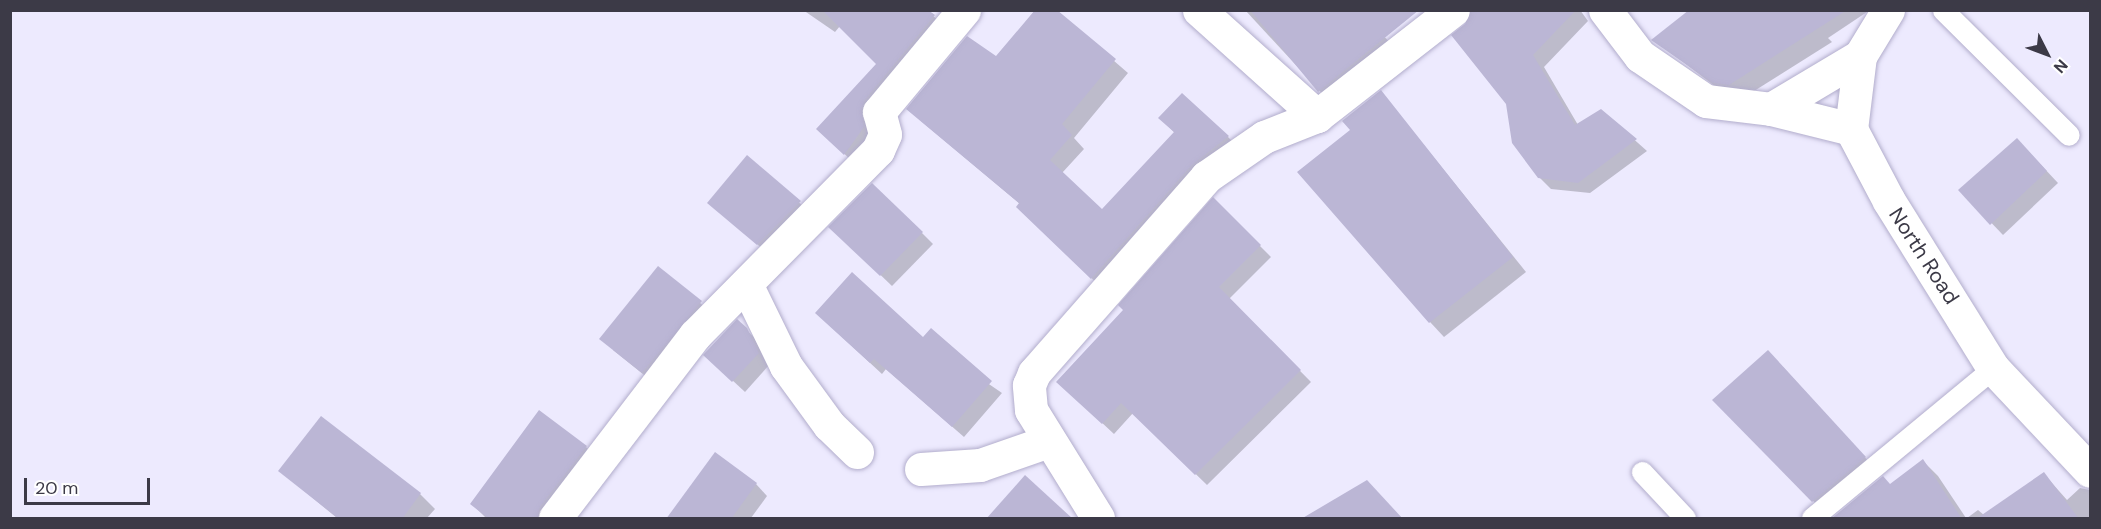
<!DOCTYPE html>
<style>
body{margin:0}
#map{position:relative;width:2101px;height:529px;overflow:hidden;background:#edeafe;font-family:"DM Sans",sans-serif}
div>[style]{position:absolute}
[style*='--x']{left:calc(var(--x)*1px);top:calc(var(--y)*1px);width:calc(var(--w)*1px);rotate:calc(var(--a)*1deg)}
.shadow>*{inset:0;background:#0003}
.building>*{inset:0;background:#bbb6d5}
.roads{filter:drop-shadow(0 0 2px #b2adcc) drop-shadow(0 0 2px #b2adcc)}
.lane>*{height:21px;margin:-10.5px;padding:0 10.5px;transform-origin:10.5px;border-radius:10.5px;background:#fff}
.street>*{height:33px;margin:-16.5px;padding:0 16.5px;transform-origin:16.5px;border-radius:16.5px;background:#fff}
span{translate:-50% -50%;white-space:nowrap;text-align:center;line-height:1.15;-webkit-text-stroke:4.5px #fff;paint-order:stroke}
.street-label{font-size:21px;color:#3c3a47}
.frame{position:absolute;inset:0;border:12px solid #3c3a47;pointer-events:none}
.north{position:absolute;left:2017px;top:24px;width:60px;height:60px;-webkit-text-stroke:4px #fff;paint-order:stroke;rotate:132deg;font-size:16px;font-weight:700;line-height:24px;text-align:center;color:#3c3a47}
.north::after{content:'';display:block;margin:auto;width:21px;height:27px;background:#3c3a47;clip-path:polygon(50% 0,100% 100%,50% 72%,0 100%)}
.scale{position:absolute;left:24px;top:478px;width:126px;height:27px;box-sizing:border-box;border:3px solid #3c3a47;border-top:0;padding-left:8px;font-size:18px;line-height:21px;white-space:nowrap;color:#3c3a47;-webkit-text-stroke:4px #fff;paint-order:stroke}
</style>
<div id="map">
<div class="shadow">
<div style="clip-path:polygon(803px 10px,926px 10px,946px 27px,856px 165px,830px 140px,878px 64px,840px 26px,835px 32px)"></div>
<div style="clip-path:polygon(1055px 10px,1128px 73px,1074px 138px,1084px 149px,1062px 173px,1102px 212px,1175px 133px,1160px 118px,1228px 137px,1240px 149px,1105px 291px,1031px 220px,1020px 204px,921px 121px)"></div>
<div style="clip-path:polygon(1245px 10px,1359px 10px,1397px 50px,1330px 102px)"></div>
<div style="clip-path:polygon(1471px 10px,1580px 10px,1588px 21px,1544px 67px,1578px 125px,1601px 110px,1647px 151px,1590px 193px,1551px 189px,1539px 177px)"></div>
<div style="clip-path:polygon(1691px 10px,1870px 10px,1828px 38px,1832px 42px,1743px 98px,1728px 96px,1654px 40px)"></div>
<div style="clip-path:polygon(1381px 92px,1526px 272px,1444px 337px,1430px 322px,1352px 131px)"></div>
<div style="clip-path:polygon(2028px 151px,2058px 183px,2003px 235px,1960px 190px)"></div>
<div style="clip-path:polygon(747px 157px,811px 213px,770px 255px,709px 203px)"></div>
<div style="clip-path:polygon(1213px 199px,1271px 257px,1229px 299px,1311px 382px,1207px 485px,1133px 413px,1114px 434px,1070px 393px)"></div>
<div style="clip-path:polygon(922px 233px,933px 244px,892px 286px,842px 238px)"></div>
<div style="clip-path:polygon(658px 268px,712px 313px,654px 383px,613px 350px)"></div>
<div style="clip-path:polygon(737px 321px,758px 341px,769px 365px,745px 392px,717px 366px)"></div>
<div style="clip-path:polygon(828px 324px,923px 339px,1002px 393px,964px 437px,886px 369px,882px 374px)"></div>
<div style="clip-path:polygon(1783px 367px,1879px 473px,1827px 515px,1714px 400px)"></div>
<div style="clip-path:polygon(586px 447px,600px 461px,557px 518px,486px 518px,472px 504px)"></div>
<div style="clip-path:polygon(1923px 461px,1938px 476px,1966px 518px,1834px 518px,1890px 486px)"></div>
<div style="clip-path:polygon(280px 471px,420px 494px,435px 509px,427px 518px,337px 518px)"></div>
<div style="clip-path:polygon(2044px 474px,2067px 500px,2080px 488px,2090px 490px,2090px 518px,1967px 518px,1978px 510px,1984px 515px)"></div>
<div style="clip-path:polygon(756px 484px,767px 496px,751px 518px,668px 518px)"></div>
</div>
<div class="building">
<div style="clip-path:polygon(822px 10px,928px 10px,935px 15px,865px 100px,861px 109px,864px 127px,844px 155px,816px 129px,876px 64px)"></div>
<div style="clip-path:polygon(1035px 10px,1057px 10px,1116px 59px,1062px 124px,1072px 135px,1050px 160px,1102px 209px,1174px 132px,1158px 118px,1182px 93px,1229px 136px,1192px 165px,1091px 279px,1016px 207px,1019px 203px,906px 109px,967px 36px,996px 56px)"></div>
<div style="clip-path:polygon(1250px 10px,1419px 10px,1318px 92px)"></div>
<div style="clip-path:polygon(1471px 10px,1576px 10px,1533px 55px,1575px 125px,1601px 109px,1637px 139px,1578px 183px,1538px 178px,1512px 143px,1506px 104px,1451px 35px,1465px 24px)"></div>
<div style="clip-path:polygon(1689px 10px,1847px 10px,1729px 85px,1713px 83px,1651px 40px)"></div>
<div style="clip-path:polygon(1381px 90px,1513px 257px,1429px 323px,1297px 172px,1350px 130px,1342px 121px)"></div>
<div style="clip-path:polygon(2017px 138px,2047px 171px,1990px 225px,1958px 190px)"></div>
<div style="clip-path:polygon(747px 155px,801px 201px,757px 245px,707px 203px)"></div>
<div style="clip-path:polygon(872px 183px,923px 232px,880px 276px,828px 227px)"></div>
<div style="clip-path:polygon(1213px 197px,1261px 245px,1219px 287px,1301px 370px,1195px 475px,1121px 403px,1102px 424px,1056px 382px,1123px 310px,1118px 305px)"></div>
<div style="clip-path:polygon(658px 266px,702px 301px,642px 373px,599px 339px)"></div>
<div style="clip-path:polygon(852px 272px,923px 337px,931px 328px,992px 381px,952px 427px,874px 359px,870px 363px,815px 313px)"></div>
<div style="clip-path:polygon(737px 319px,747px 328px,759px 353px,732px 382px,703px 355px)"></div>
<div style="clip-path:polygon(1768px 350px,1866px 457px,1812px 502px,1712px 400px)"></div>
<div style="clip-path:polygon(539px 410px,587px 446px,540px 507px,537px 519px,489px 519px,470px 504px)"></div>
<div style="clip-path:polygon(321px 416px,421px 493px,402px 519px,339px 519px,278px 471px)"></div>
<div style="clip-path:polygon(715px 452px,757px 483px,731px 519px,666px 519px)"></div>
<div style="clip-path:polygon(1923px 459px,1962px 519px,1831px 519px,1883px 476px,1890px 484px)"></div>
<div style="clip-path:polygon(2044px 472px,2079px 519px,1976px 519px)"></div>
<div style="clip-path:polygon(1025px 475px,1073px 519px,986px 519px)"></div>
<div style="clip-path:polygon(1367px 480px,1403px 519px,1301px 519px)"></div>
</div>
<div class="roads">
<div class="lane">
<div style="--x:1943;--y:10;--w:177;--a:44.8"></div>
<div style="--x:1642;--y:472;--w:63;--a:46.9"></div>
<div style="--x:1812;--y:518;--w:235;--a:-39.6"></div>
</div>
<div class="street">
<div style="--x:1199;--y:10;--w:159;--a:41.9"></div>
<div style="--x:1317;--y:116;--w:172;--a:-37.9"></div>
<div style="--x:1605;--y:10;--w:58;--a:52.7"></div>
<div style="--x:1640;--y:56;--w:80;--a:34.3"></div>
<div style="--x:1706;--y:101;--w:65;--a:7"></div>
<div style="--x:1771;--y:109;--w:82;--a:14"></div>
<div style="--x:1888;--y:10;--w:54;--a:121.3"></div>
<div style="--x:1860;--y:56;--w:74;--a:97"></div>
<div style="--x:1851;--y:129;--w:81;--a:62.2"></div>
<div style="--x:1889;--y:201;--w:197;--a:58.1"></div>
<div style="--x:1993;--y:368;--w:141;--a:46.7"></div>
<div style="--x:1771;--y:109;--w:104;--a:-30.8"></div>
<div style="--x:746;--y:284;--w:91;--a:64"></div>
<div style="--x:786;--y:366;--w:73;--a:53.9"></div>
<div style="--x:829;--y:425;--w:39;--a:44"></div>
<div style="--x:921;--y:469;--w:59;--a:-3.9"></div>
<div style="--x:980;--y:465;--w:73;--a:-19.2"></div>
<div style="--x:555;--y:518;--w:230;--a:-52.6"></div>
<div style="--x:695;--y:335;--w:260;--a:-45.3"></div>
<div style="--x:878;--y:150;--w:17;--a:-66"></div>
<div style="--x:885;--y:134;--w:23;--a:-105"></div>
<div style="--x:879;--y:112;--w:133;--a:-50.2"></div>
<div style="--x:1098;--y:518;--w:127;--a:-121.8"></div>
<div style="--x:1031;--y:410;--w:25;--a:-95"></div>
<div style="--x:1029;--y:385;--w:13;--a:-67"></div>
<div style="--x:1034;--y:373;--w:261;--a:-48.7"></div>
<div style="--x:1206;--y:177;--w:70;--a:-34.6"></div>
<div style="--x:1264;--y:137;--w:57;--a:-21.6"></div>
</div>
</div>
<div class="street-label">
<span style="left:1924px;top:256px;rotate:57deg">North Road</span>
</div>
<div class="frame"></div>
<div class="north">N</div>
<div class="scale">20 m</div>
</div>
